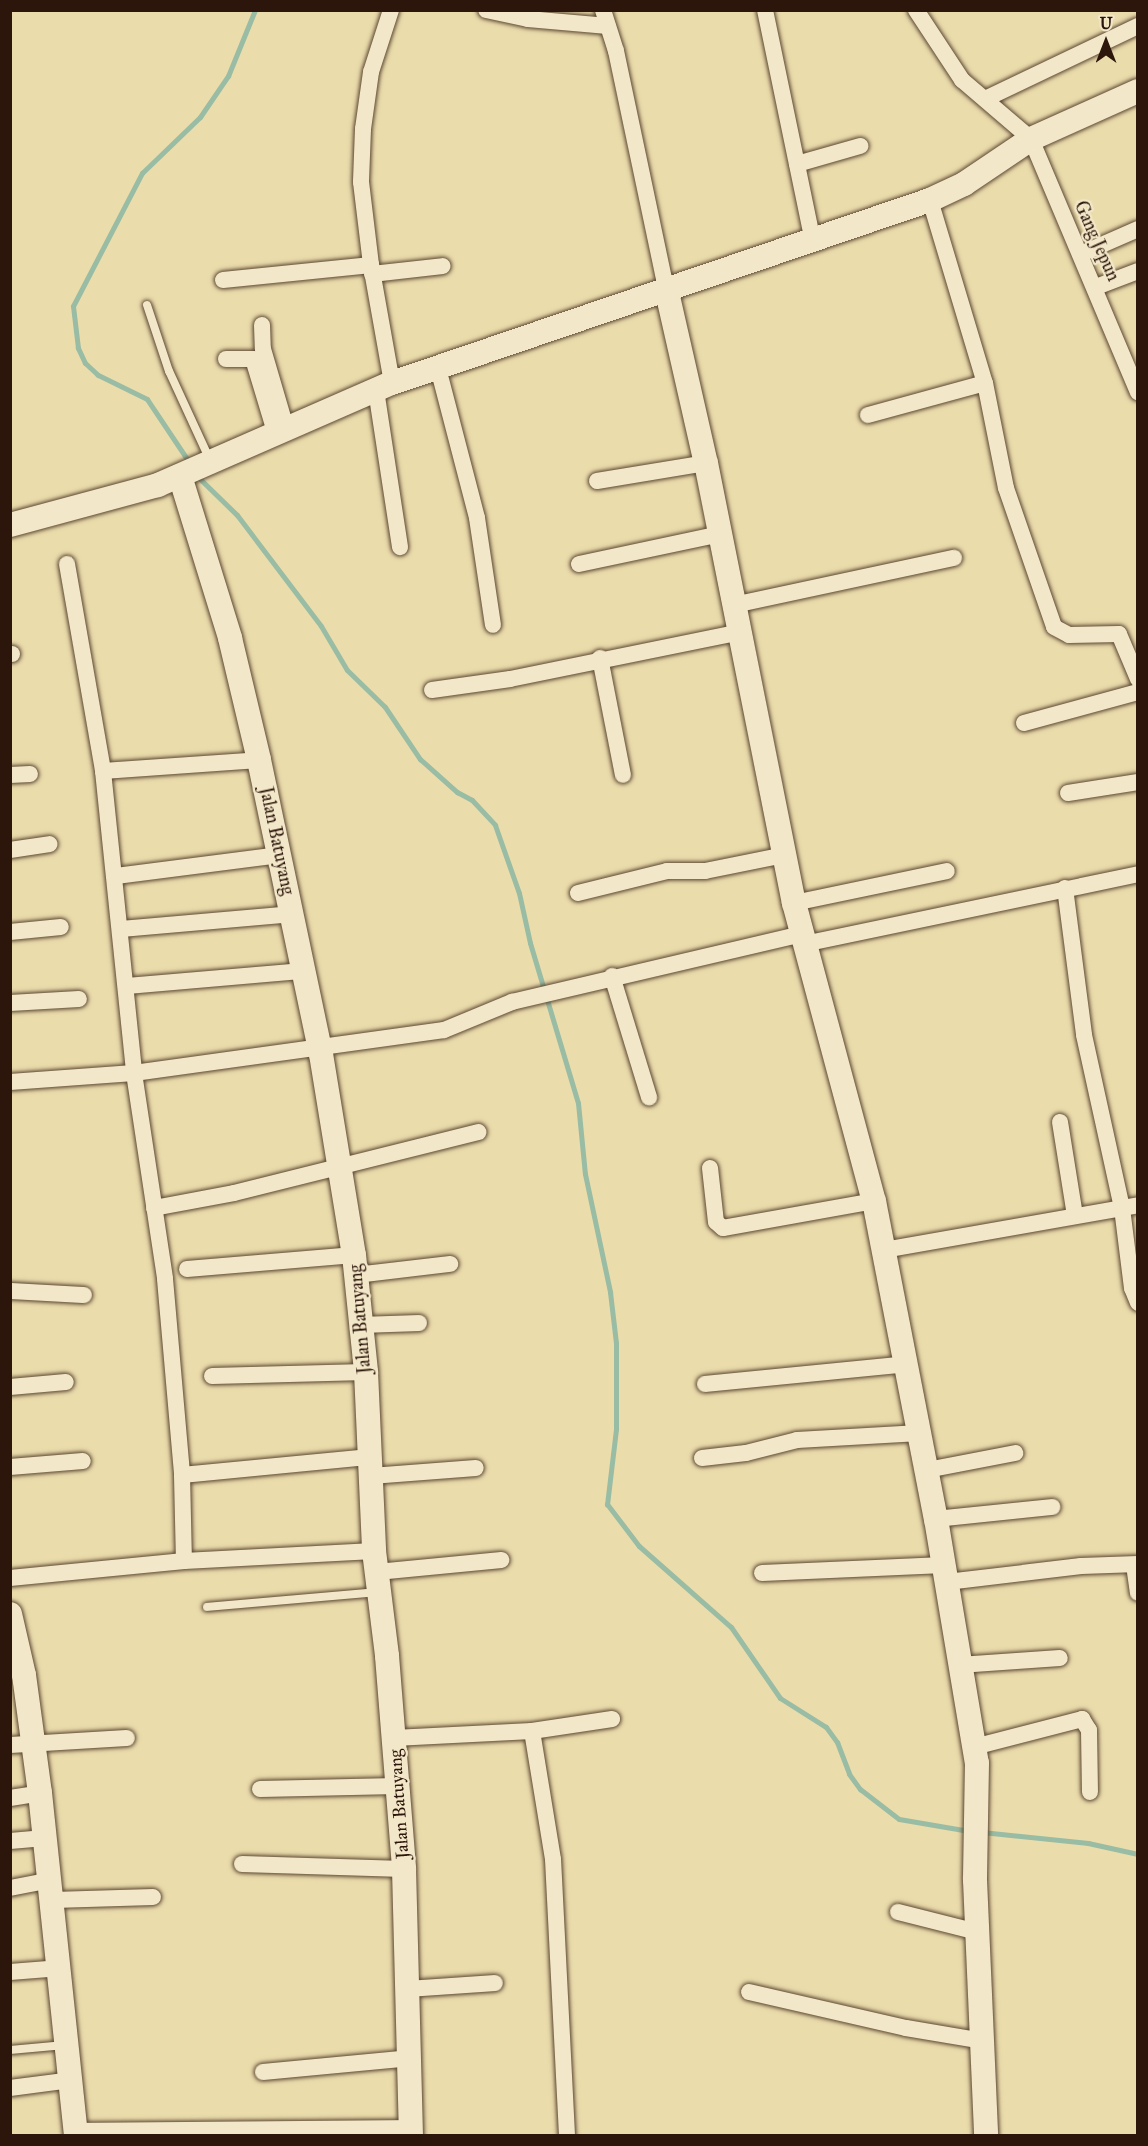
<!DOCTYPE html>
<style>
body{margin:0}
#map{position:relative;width:1148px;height:2146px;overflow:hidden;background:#ebdcac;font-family:"IM FELL Great Primer",serif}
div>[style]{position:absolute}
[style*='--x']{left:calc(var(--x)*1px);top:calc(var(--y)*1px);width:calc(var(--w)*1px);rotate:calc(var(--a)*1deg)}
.stream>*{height:5px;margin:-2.5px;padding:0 2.5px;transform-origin:2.5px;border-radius:2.5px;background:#99bca4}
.roads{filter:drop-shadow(0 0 2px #5c4732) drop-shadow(0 0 2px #5c4732)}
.lane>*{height:8px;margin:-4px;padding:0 4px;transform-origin:4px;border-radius:4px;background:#f2e8c9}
.street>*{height:16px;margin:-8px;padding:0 8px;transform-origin:8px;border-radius:8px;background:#f2e8c9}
.secondary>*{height:24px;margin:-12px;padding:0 12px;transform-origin:12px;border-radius:12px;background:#f2e8c9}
span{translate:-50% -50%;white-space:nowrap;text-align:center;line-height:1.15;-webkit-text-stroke:4.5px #f2e8c9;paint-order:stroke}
.street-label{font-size:18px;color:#2c150a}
.frame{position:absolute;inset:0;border:12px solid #2c150a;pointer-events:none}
.north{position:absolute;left:1076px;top:12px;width:60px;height:60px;-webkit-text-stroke:4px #f2e8c9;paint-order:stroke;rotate:0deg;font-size:16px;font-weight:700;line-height:24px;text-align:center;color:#2c150a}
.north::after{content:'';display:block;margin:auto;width:21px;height:27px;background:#2c150a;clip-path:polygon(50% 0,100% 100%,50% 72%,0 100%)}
</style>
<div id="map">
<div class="stream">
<div style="--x:191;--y:465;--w:79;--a:-123.7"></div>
<div style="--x:147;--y:399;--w:55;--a:-153.9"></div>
<div style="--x:98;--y:375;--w:18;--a:-137"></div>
<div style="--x:85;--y:363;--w:17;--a:-115"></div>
<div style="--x:78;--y:348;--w:42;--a:-96.8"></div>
<div style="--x:73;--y:306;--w:150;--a:-62.6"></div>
<div style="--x:142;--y:173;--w:81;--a:-44"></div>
<div style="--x:200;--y:117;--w:50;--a:-55.7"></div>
<div style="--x:228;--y:76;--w:71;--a:-67.8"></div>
<div style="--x:197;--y:476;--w:56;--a:44.3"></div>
<div style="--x:237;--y:515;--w:139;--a:52.9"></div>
<div style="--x:321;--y:626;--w:51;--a:59.4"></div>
<div style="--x:347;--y:670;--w:53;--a:44.2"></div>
<div style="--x:385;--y:707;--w:63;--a:56.1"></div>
<div style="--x:420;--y:759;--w:50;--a:41.7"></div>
<div style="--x:457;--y:792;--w:17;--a:28"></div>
<div style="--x:472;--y:800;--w:34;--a:47"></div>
<div style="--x:495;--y:825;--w:72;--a:70.6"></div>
<div style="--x:519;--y:893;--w:51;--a:77.6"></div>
<div style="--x:530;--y:943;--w:167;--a:73.3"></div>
<div style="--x:578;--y:1103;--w:71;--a:84.4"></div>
<div style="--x:585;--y:1174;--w:121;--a:78"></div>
<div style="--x:610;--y:1292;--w:51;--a:83.3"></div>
<div style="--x:616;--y:1343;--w:86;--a:90"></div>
<div style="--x:616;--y:1429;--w:76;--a:96.8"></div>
<div style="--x:607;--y:1504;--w:53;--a:52.7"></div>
<div style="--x:639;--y:1546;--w:123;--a:41.4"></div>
<div style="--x:731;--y:1627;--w:86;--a:55.4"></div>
<div style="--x:780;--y:1698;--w:54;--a:32.2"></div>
<div style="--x:826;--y:1727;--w:19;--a:54"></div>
<div style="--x:837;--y:1742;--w:34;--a:69"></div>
<div style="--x:849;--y:1774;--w:19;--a:54"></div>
<div style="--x:860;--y:1789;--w:49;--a:37.6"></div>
<div style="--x:899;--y:1819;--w:71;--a:9.7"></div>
<div style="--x:982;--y:1832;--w:107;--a:5.9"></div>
<div style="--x:1088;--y:1843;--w:51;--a:12.4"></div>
</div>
<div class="roads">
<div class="lane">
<div style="--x:147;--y:305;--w:70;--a:71.6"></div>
<div style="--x:169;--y:371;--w:98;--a:65.3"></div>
<div style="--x:207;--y:1607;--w:171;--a:-5"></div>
<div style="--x:10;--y:2050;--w:55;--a:-5.2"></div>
</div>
<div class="street">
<div style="--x:391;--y:10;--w:65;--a:107.9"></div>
<div style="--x:371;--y:72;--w:58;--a:98"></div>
<div style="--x:363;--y:129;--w:53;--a:92.2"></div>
<div style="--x:361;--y:182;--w:84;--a:83.1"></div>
<div style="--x:371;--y:265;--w:120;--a:79.9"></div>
<div style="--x:486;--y:10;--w:43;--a:12.1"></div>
<div style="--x:528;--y:19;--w:80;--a:5"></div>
<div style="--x:603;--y:10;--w:43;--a:72.4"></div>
<div style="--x:616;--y:51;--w:246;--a:78.1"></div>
<div style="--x:765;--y:10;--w:236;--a:78.3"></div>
<div style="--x:916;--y:10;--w:84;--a:56.7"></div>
<div style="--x:962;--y:80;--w:91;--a:40.5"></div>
<div style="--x:1031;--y:139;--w:275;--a:67.1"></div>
<div style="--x:985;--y:99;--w:170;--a:-25.5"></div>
<div style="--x:797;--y:164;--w:66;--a:-15.9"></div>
<div style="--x:930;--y:200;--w:191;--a:73.3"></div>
<div style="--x:985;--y:383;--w:107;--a:78.7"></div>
<div style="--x:1006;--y:488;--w:147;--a:70.9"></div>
<div style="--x:1054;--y:627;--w:17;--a:28"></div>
<div style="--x:1069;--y:635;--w:50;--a:-1.1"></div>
<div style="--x:1119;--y:634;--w:49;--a:67.1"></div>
<div style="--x:1081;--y:254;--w:62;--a:-23.7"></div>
<div style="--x:372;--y:274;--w:71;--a:-6.4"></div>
<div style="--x:223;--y:280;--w:149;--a:-5.8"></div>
<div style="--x:1096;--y:287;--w:45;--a:-20.9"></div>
<div style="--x:262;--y:325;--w:24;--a:88"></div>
<div style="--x:263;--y:349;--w:85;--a:73.7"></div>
<div style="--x:226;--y:359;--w:27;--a:0"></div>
<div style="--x:253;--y:359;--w:79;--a:73.2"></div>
<div style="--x:438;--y:368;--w:155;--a:75.4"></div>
<div style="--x:477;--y:518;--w:108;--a:81.5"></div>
<div style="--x:376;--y:390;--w:159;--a:81.3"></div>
<div style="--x:868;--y:415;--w:121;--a:-15.3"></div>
<div style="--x:597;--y:481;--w:110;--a:-9.4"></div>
<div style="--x:67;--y:564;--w:210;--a:80.1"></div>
<div style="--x:103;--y:771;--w:304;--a:84.1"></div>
<div style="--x:134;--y:1073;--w:208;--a:81.4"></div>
<div style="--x:165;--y:1279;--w:197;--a:85"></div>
<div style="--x:182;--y:1475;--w:86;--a:88.7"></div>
<div style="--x:579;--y:564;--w:144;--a:-12"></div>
<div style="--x:734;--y:605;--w:225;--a:-12.1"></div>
<div style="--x:10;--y:654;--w:2;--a:0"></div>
<div style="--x:600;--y:658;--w:119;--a:78.9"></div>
<div style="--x:432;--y:690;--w:79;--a:-8"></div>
<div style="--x:510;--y:679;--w:235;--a:-11.5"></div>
<div style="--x:1024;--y:723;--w:118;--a:-15.2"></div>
<div style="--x:103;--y:771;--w:156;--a:-4"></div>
<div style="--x:10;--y:775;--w:20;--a:-3"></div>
<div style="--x:1068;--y:793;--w:71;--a:-8.9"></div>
<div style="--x:10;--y:850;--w:40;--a:-8.5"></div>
<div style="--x:116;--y:876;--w:165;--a:-7.3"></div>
<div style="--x:1065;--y:888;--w:148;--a:82.6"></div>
<div style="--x:1084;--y:1035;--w:177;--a:77.6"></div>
<div style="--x:1122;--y:1208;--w:81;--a:82.9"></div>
<div style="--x:1132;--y:1288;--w:16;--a:68"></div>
<div style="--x:578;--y:893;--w:92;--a:-13.9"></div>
<div style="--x:667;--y:871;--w:38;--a:0"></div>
<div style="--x:705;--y:871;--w:81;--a:-11.4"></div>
<div style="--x:794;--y:903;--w:156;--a:-11.8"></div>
<div style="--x:121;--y:929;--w:173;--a:-5"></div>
<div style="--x:10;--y:932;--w:51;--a:-5.6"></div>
<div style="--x:804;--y:944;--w:341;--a:-11.8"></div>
<div style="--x:612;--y:976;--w:127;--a:73"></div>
<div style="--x:127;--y:986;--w:177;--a:-4.9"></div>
<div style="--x:10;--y:1003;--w:69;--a:-3.3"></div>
<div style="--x:10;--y:1082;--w:124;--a:-4.2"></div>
<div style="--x:134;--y:1073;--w:313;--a:-7.9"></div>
<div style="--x:444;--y:1030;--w:74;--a:-22.4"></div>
<div style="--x:512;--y:1002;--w:297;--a:-13.2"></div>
<div style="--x:1060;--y:1122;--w:95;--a:80.9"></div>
<div style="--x:710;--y:1168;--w:54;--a:83.7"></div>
<div style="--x:716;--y:1222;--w:9;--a:41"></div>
<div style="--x:723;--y:1228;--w:153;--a:-10.1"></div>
<div style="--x:154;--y:1208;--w:81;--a:-10.6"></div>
<div style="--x:234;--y:1193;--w:252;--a:-14"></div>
<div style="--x:884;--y:1250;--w:258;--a:-10"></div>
<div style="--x:187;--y:1269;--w:168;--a:-4.8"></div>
<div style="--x:356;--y:1275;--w:95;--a:-6.7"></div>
<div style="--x:10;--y:1291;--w:74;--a:3.1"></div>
<div style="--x:361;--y:1325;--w:58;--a:-2"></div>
<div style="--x:212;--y:1376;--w:154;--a:-1.5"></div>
<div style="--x:705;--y:1384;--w:204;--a:-5.6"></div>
<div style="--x:10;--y:1387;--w:56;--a:-5.1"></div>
<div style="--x:702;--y:1458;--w:44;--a:-6.5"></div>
<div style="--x:746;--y:1453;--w:53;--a:-14.3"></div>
<div style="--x:797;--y:1440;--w:123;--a:-3.3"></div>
<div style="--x:10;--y:1467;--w:73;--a:-4.7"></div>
<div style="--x:927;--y:1470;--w:90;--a:-10.9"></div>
<div style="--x:182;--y:1475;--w:189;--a:-5.5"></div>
<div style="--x:371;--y:1476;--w:105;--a:-4.4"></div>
<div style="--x:936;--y:1519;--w:117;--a:-5.9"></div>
<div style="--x:1134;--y:1565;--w:28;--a:82"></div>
<div style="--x:377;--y:1572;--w:125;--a:-5.5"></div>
<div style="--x:762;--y:1573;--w:182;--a:-2.5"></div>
<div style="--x:10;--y:1578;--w:175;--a:-5.6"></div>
<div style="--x:184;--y:1561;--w:190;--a:-3"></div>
<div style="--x:947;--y:1582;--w:135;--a:-6.8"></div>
<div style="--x:1081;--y:1566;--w:57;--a:-2"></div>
<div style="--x:959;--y:1665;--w:101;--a:-4"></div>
<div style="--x:532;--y:1731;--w:130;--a:80.7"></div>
<div style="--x:553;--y:1859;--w:277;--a:87.1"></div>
<div style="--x:394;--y:1738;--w:138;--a:-2.9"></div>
<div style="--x:532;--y:1731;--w:81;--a:-8.5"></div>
<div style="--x:10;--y:1745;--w:117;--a:-3.4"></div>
<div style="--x:974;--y:1747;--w:112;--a:-14.5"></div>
<div style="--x:1082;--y:1719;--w:13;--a:58"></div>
<div style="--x:1089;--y:1730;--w:62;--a:89.1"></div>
<div style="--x:260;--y:1789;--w:137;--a:-1.3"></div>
<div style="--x:10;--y:1798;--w:30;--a:-9"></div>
<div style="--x:10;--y:1841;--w:35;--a:-5"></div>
<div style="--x:242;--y:1864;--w:162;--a:1.8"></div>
<div style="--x:10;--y:1888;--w:42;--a:-11"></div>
<div style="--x:53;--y:1900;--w:100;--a:-1.7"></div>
<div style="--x:898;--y:1912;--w:81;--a:14.2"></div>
<div style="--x:10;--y:1972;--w:51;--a:-4.5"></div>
<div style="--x:408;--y:1989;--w:87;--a:-3.9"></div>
<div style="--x:749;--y:1992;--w:161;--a:12.9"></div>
<div style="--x:906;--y:2028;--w:79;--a:9.5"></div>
<div style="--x:263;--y:2072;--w:149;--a:-5.4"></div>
<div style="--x:10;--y:2088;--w:63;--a:-7.4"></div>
<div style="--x:76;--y:2131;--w:334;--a:-0.5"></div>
</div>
<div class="secondary">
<div style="--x:667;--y:292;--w:175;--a:77.2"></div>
<div style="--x:706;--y:463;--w:449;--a:78.7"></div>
<div style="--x:794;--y:903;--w:309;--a:75"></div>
<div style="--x:874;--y:1201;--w:324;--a:79"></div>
<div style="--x:936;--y:1519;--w:247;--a:80.5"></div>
<div style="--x:977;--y:1763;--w:117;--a:91"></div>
<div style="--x:975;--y:1880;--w:256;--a:87.5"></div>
<div style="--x:180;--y:476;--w:170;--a:72.8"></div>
<div style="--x:230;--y:638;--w:125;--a:76.6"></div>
<div style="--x:259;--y:760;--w:300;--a:78.1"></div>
<div style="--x:321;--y:1054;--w:204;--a:80.7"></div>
<div style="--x:354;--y:1255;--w:118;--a:84.1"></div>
<div style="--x:366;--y:1372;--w:179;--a:87.4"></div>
<div style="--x:374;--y:1551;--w:106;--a:82.9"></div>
<div style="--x:387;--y:1656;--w:214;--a:85.4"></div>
<div style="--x:404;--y:1869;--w:267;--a:88.5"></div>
<div style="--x:10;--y:525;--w:153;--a:-15.1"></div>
<div style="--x:158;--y:485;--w:255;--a:-23.6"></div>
<div style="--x:392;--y:383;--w:568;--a:-18.79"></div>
<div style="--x:930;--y:200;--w:38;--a:-25"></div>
<div style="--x:964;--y:184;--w:81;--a:-33.9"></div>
<div style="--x:1031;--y:139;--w:117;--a:-24.2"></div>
<div style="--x:10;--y:1614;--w:63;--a:77.1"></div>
<div style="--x:24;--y:1675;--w:119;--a:82.3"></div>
<div style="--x:40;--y:1793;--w:345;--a:84"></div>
</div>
</div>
<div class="street-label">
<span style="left:1097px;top:241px;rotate:66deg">Gang Jepun</span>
<span style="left:277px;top:841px;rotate:78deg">Jalan Batuyang</span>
<span style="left:360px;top:1319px;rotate:-95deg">Jalan Batuyang</span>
<span style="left:399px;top:1804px;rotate:-94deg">Jalan Batuyang</span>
</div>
<div class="frame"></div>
<div class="north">U</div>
</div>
